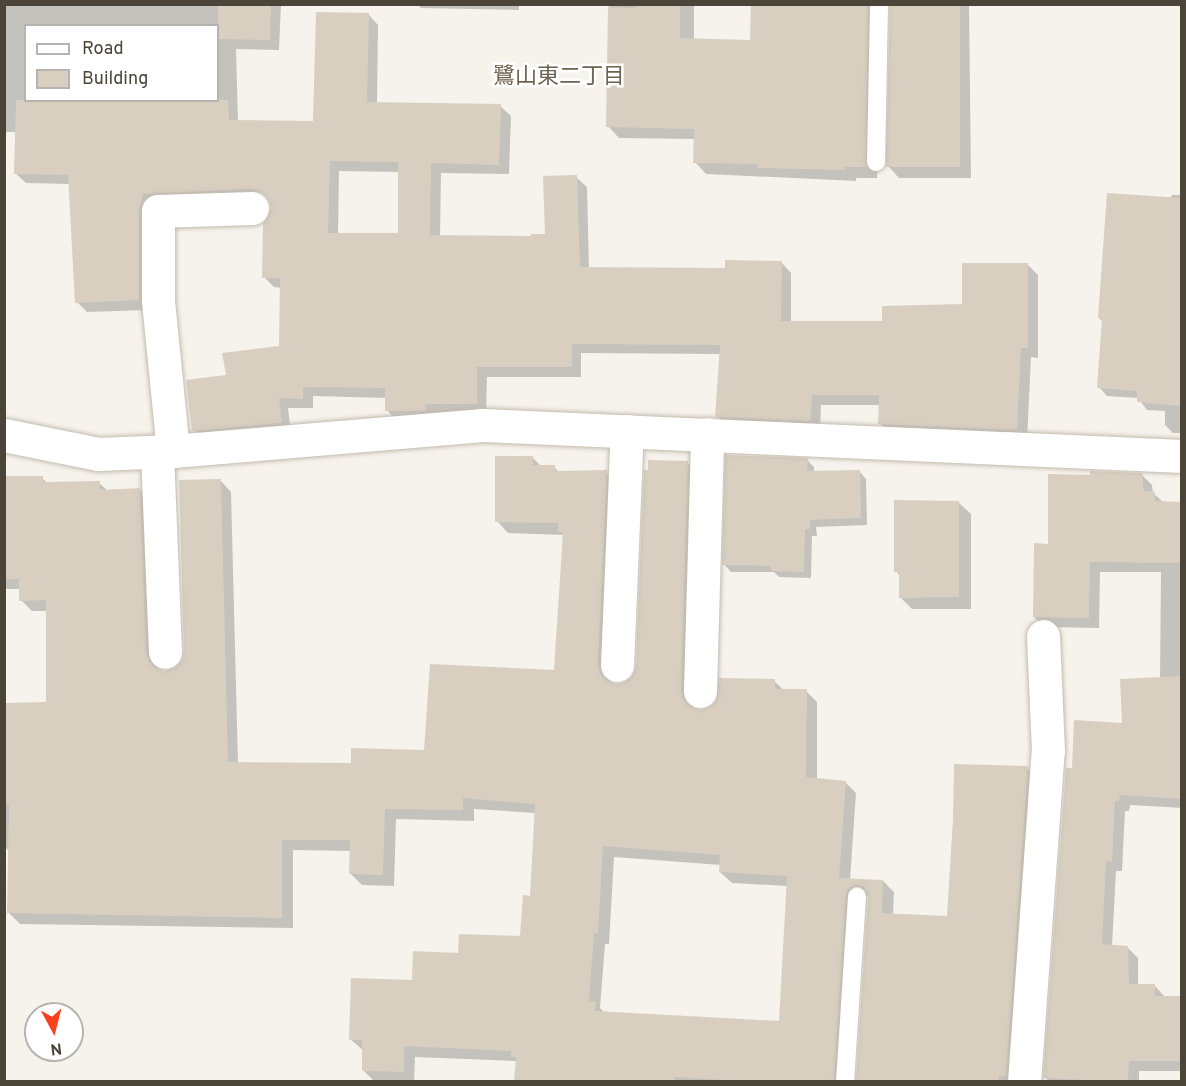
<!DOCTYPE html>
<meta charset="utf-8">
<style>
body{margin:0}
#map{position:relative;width:1186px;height:1086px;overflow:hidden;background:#f6f3ec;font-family:Overpass,"Noto Sans JP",sans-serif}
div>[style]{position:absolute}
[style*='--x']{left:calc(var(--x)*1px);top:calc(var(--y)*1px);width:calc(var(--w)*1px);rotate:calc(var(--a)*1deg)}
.shadow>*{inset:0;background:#0003}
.building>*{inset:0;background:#d8cfc1}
.roads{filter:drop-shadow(0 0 2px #c2bbae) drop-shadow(0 0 2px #c2bbae)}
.lane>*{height:18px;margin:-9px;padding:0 9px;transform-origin:9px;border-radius:9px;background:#fff}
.street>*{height:33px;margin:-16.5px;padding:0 16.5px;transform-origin:16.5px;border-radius:16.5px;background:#fff}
span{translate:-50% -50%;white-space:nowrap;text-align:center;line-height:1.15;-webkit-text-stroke:5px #fff;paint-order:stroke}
.neighbourhood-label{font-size:22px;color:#6e6250}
.frame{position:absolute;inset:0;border:6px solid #4b4439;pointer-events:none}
.legend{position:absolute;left:24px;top:24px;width:195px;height:78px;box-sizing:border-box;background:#fff;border:2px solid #b7b4b0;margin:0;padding:8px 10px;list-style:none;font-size:18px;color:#4b4439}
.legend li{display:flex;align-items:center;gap:12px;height:30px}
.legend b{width:30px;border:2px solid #b7b4b0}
.north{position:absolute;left:24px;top:1002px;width:60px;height:60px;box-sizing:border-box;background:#fff;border:2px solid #b7b4b0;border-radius:50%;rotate:173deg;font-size:16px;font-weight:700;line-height:24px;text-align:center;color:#4b4439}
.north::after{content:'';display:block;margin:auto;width:21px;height:27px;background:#fc3f1d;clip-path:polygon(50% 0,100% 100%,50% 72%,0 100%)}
</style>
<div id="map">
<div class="shadow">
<div style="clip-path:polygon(evenodd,4px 4px,281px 4px,279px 50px,236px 49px,238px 122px,315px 123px,368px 14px,378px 25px,377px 103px,500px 106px,511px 116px,509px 174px,441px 173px,440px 237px,532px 238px,546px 236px,576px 177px,587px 187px,589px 269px,727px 270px,781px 262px,791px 273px,791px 323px,883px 322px,963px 306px,1028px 265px,1038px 275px,1038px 358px,1031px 357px,1027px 440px,890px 433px,880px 423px,880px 405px,821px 405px,820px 430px,727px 426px,717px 416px,721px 354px,581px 353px,581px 377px,487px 377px,486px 414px,397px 421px,387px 410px,387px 398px,313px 396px,313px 408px,288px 408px,291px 433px,204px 440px,194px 430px,227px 376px,281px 347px,282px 288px,274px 287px,264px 277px,272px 208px,270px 198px,255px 188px,268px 200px,153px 204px,149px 310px,87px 312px,77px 302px,70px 184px,26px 183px,15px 173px,16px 132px,4px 132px,4px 4px,26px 26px,218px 26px,218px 100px,26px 100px,26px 26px,4px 4px,339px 171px,399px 172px,399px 234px,338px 234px,339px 171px)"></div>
<div style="clip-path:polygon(417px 4px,519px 4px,519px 10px,421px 8px)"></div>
<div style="clip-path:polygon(566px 4px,694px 4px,694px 40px,752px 41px,754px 4px,969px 4px,971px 178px,899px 178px,888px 166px,892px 5px,885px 6px,879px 16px,877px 178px,856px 178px,856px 181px,706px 174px,695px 162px,695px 139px,619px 138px,608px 126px,609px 6px)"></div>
<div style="clip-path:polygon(1172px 195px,1182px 195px,1182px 433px,1173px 433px,1165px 425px,1165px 411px,1147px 410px,1138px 398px,1107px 396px,1099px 387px,1103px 322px,1099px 318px)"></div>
<div style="clip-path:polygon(evenodd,533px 458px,542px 467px,554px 467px,559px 472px,606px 472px,617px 483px,609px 677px,611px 684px,617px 685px,627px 683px,634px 676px,687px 462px,698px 473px,693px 709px,700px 711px,774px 681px,785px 691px,806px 691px,817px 702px,817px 779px,845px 782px,856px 793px,850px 880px,883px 881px,894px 892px,893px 915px,948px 918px,1027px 768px,1039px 779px,1017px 1082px,858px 1082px,870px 895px,859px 900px,845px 1082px,516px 1082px,517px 1061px,415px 1057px,414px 1082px,375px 1082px,363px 1070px,364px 1051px,350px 1039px,413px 982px,459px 955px,522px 938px,531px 898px,536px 813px,474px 809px,474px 821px,396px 819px,394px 886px,362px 885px,351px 874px,351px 851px,293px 850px,293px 928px,20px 924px,9px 913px,10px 852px,4px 846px,4px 762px,47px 704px,47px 611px,32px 611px,21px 600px,21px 589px,7px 589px,4px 586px,4px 477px,42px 478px,47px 483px,99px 483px,108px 491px,139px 489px,150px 501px,157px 665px,159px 671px,165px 672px,176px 669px,183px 661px,220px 480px,231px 492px,238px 763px,353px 765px,426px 751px,555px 671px,564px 535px,508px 533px,497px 521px,533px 458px,614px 857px,721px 865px,720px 872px,732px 883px,788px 886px,780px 1023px,605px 1013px,600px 1008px,605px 944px,609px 944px,614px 857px)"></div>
<div style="clip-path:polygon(807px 460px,814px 467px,814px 473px,859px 471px,866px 479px,867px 525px,816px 527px,817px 536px,812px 536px,811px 578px,779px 577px,774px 572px,731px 572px,724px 564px)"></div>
<div style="clip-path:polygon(1141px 474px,1152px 485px,1153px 493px,1164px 503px,1182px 503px,1182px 808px,1130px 805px,1129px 811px,1125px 811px,1122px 871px,1116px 871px,1112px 946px,1127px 947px,1138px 958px,1138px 985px,1154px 985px,1165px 997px,1182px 997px,1182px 1071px,1139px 1071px,1139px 1082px,1049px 1082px,1045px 1077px,1073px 769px,1123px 725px,1160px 679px,1161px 572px,1100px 572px,1099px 628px,1045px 627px,1034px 617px,1049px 545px)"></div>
<div style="clip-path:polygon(959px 503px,971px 514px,971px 609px,912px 609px,900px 597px,900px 576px,896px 571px)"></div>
</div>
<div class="building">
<div style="clip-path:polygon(218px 4px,271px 4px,270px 40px,218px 39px)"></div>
<div style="clip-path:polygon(635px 4px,680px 4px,680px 38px,750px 40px,751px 4px,868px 4px,866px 167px,845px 167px,845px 170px,757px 168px,757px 164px,693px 163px,694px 129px,606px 127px,608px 7px,635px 8px)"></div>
<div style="clip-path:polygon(890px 4px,960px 4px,960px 167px,886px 167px)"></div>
<div style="clip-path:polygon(evenodd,316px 12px,369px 13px,367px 102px,501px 104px,499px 165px,431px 163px,430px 235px,531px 236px,531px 234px,545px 234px,543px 176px,577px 175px,580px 267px,725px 268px,725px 260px,782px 261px,781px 321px,882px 321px,882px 306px,962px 304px,962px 263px,1028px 263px,1028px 348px,1021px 348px,1017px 430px,878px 424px,879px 395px,812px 395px,810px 421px,715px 417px,720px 345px,572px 344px,572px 367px,477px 367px,477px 404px,426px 404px,425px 411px,385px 411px,385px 388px,303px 387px,303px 399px,279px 398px,282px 423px,192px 431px,186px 380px,226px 375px,222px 353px,279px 346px,280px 278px,262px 278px,263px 223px,271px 208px,268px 199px,261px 192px,251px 189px,143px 194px,139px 211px,139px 300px,75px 303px,68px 175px,14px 174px,16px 100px,228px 100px,229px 120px,313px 121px,316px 12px,330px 161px,398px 162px,398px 233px,328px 233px,330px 161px)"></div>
<div style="clip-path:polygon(1107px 193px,1182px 198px,1182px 406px,1137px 402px,1137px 391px,1097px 388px,1102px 319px,1098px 318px)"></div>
<div style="clip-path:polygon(725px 455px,808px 458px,807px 471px,860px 470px,861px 518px,810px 520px,810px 529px,805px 529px,804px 572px,771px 571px,771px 566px,722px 565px)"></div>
<div style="clip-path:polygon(evenodd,495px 456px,533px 456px,533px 465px,555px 465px,555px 471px,607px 470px,598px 664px,600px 673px,606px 680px,617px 684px,626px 681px,632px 676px,636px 666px,644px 470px,648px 470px,648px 460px,688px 461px,681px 690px,683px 699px,691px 707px,700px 710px,709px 707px,716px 700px,719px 678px,775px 679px,775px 689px,807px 689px,806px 777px,846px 781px,839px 878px,883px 880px,882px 913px,947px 916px,953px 819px,954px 764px,1028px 766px,1006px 1076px,999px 1076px,999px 1081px,856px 1082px,868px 897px,864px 887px,857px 885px,848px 889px,846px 895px,834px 1082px,755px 1082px,675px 1077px,675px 1082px,514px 1082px,516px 1057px,511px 1057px,511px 1051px,404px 1046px,404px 1072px,362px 1071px,362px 1040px,349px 1040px,351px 978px,412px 980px,413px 951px,458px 953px,459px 934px,520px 936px,523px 895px,530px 896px,535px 804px,463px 798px,463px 810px,385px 809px,383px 875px,349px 874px,350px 840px,282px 840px,282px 918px,7px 913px,9px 805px,4px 805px,5px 703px,46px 702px,46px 600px,19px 601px,19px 579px,4px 579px,4px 476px,43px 476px,43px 482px,100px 481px,100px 490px,140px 488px,146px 653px,150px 662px,156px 668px,165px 671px,175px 667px,182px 660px,184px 651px,179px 480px,221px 479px,228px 762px,351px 763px,351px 748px,424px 750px,430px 664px,554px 670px,563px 532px,558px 532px,558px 523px,495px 522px,495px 456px,603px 846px,720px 855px,719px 872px,787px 876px,779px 1021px,595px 1011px,596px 1002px,589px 1001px,594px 933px,598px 933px,603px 846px)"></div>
<div style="clip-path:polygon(1090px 471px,1142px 473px,1144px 491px,1155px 492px,1155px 501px,1182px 502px,1182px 563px,1090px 562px,1089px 618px,1033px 617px,1034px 543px,1048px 544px,1048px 474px,1090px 475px)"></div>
<div style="clip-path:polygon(894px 500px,959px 501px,959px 597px,899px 598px,899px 572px,894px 572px)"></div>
<div style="clip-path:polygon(1182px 676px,1182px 799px,1120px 795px,1119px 801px,1115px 801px,1112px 862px,1106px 861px,1102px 944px,1128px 946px,1129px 984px,1155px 984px,1155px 996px,1180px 996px,1180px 1061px,1129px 1061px,1128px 1082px,1043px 1078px,1066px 768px,1072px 768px,1074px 720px,1122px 723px,1120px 679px)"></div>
</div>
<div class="roads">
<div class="lane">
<div style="--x:876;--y:162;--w:158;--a:-88.9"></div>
<div style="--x:845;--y:1082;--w:186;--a:-86.3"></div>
</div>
<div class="street">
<div style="--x:4;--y:435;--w:96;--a:11.4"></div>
<div style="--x:98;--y:454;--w:75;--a:-2.3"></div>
<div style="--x:173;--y:451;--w:311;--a:-4.8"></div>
<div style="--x:483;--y:425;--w:700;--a:2.54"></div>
<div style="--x:173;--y:451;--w:152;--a:-95.7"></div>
<div style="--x:158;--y:300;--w:89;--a:-90"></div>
<div style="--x:158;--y:211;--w:94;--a:-1.8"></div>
<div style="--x:157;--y:452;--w:200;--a:87.7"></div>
<div style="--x:617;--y:665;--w:234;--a:-87.6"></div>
<div style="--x:700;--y:691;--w:257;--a:-88.4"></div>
<div style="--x:1024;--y:1082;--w:332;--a:-85.9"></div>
<div style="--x:1048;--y:751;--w:115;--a:-92.5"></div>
</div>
</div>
<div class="neighbourhood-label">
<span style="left:559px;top:78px">鷺山東二丁目</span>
</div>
<div class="frame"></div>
<ul class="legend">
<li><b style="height:8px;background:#fff"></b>Road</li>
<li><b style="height:16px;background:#d8cfc1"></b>Building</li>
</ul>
<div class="north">N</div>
</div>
